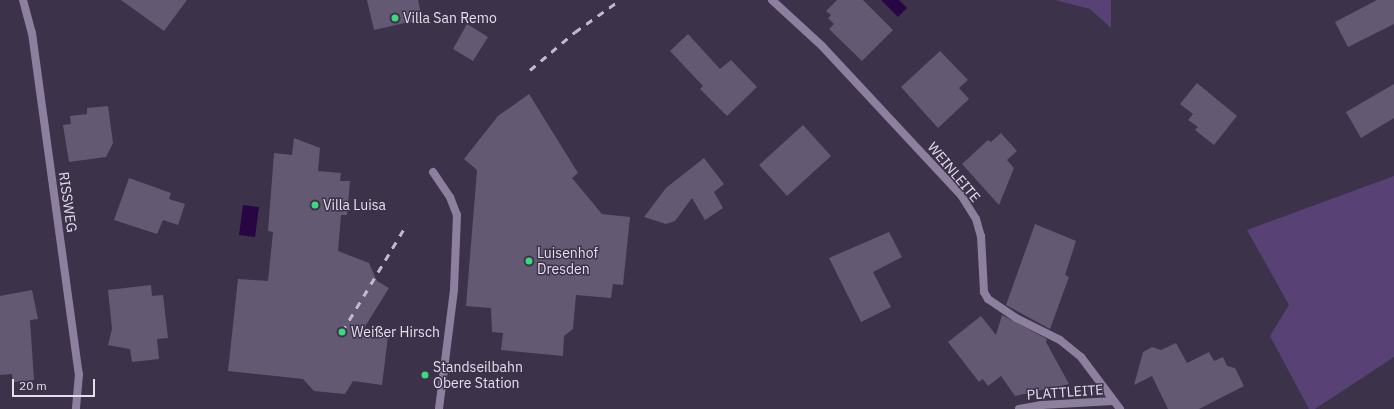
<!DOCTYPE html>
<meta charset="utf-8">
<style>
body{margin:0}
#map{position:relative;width:1394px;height:409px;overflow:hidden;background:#3c3249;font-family:"IBM Plex Sans",sans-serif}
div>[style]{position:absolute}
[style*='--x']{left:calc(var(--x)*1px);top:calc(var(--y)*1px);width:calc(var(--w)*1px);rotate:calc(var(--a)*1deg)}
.green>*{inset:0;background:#584174}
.water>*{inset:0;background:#270643}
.building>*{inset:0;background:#645973}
.street>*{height:8px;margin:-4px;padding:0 4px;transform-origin:4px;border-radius:4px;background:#8d809f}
.rail>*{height:3px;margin-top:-1.5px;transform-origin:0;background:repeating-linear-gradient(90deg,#c2bbcc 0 7px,transparent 0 14px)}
.dots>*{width:11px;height:11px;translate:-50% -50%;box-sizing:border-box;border:2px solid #3c3249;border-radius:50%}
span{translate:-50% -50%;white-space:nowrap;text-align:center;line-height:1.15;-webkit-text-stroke:3px #3c3249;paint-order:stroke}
.poi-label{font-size:14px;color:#e4deed}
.left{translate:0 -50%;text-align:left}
.street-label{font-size:14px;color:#e4deed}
.scale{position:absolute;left:12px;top:379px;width:83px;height:18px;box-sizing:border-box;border:2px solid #e4deed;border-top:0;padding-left:5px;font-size:12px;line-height:14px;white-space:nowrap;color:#e4deed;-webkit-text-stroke:3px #3c3249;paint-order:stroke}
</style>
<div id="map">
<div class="green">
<div style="clip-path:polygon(1055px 0,1111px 0,1111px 28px,1090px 9px)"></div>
<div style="clip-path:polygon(1394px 176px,1394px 357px,1315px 409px,1309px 409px,1270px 336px,1289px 305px,1247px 230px)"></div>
</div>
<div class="water">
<div style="clip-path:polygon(881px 0,899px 0,907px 8px,898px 17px)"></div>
<div style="clip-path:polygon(243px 205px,259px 207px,255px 237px,239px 235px)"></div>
</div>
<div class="building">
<div style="clip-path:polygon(121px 0,187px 0,164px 31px)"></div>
<div style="clip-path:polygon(367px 0,418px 0,422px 19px,374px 30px)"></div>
<div style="clip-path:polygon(837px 0,863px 0,893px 30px,862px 61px,829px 29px,834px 24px,828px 18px,831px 15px,826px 11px)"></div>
<div style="clip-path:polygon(1377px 0,1394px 0,1394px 24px,1348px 47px,1335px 22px)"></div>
<div style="clip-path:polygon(467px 24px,488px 37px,473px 61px,453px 49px)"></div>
<div style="clip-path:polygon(688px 34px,720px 69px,731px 60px,757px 87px,727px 116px,700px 89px,703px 86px,670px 51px)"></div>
<div style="clip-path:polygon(940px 51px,968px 80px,959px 88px,969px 99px,938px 128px,901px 87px)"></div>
<div style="clip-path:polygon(1197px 83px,1237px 116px,1214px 145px,1195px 130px,1198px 127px,1188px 120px,1193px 114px,1180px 104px)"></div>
<div style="clip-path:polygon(1394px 84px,1394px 118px,1361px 138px,1346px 112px)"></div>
<div style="clip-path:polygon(529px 94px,578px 173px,572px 178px,602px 214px,630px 217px,623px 285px,613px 284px,611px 298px,576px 295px,573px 329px,564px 336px,563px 356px,501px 350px,503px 333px,492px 332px,491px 308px,466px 306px,477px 170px,464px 159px,498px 116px)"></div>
<div style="clip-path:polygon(108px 106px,113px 143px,106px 157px,69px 162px,63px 125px,71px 124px,70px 116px,87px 114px,87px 108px)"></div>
<div style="clip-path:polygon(803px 125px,831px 156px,787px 196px,759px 165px)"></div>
<div style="clip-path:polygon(1001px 133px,1017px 151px,1007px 160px,1014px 168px,999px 205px,962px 164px,988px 140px,991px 142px)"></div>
<div style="clip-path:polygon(294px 138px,320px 148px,318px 171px,341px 173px,340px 181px,350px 181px,347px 215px,341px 215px,338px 251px,369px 263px,377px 281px,389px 288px,361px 333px,388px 336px,382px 385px,353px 381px,345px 394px,314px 391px,303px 379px,228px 371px,238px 279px,268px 281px,273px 232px,268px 231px,274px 153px,292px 155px)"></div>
<div style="clip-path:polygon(704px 158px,724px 184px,714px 192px,723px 208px,705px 220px,692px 198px,675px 221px,666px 224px,644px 217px,666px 188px)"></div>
<div style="clip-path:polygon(129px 178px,171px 193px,169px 199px,185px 204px,178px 225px,163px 220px,157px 234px,114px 220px)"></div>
<div style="clip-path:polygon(1035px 224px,1076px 241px,1065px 275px,1069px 277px,1050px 329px,1006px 305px)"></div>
<div style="clip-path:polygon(889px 232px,902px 257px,873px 272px,891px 307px,861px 322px,829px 258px)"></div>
<div style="clip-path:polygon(151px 285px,152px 296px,163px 295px,168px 338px,157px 339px,159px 359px,132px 362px,130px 349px,108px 345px,112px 329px,108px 290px)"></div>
<div style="clip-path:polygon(32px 290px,38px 319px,30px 320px,34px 380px,13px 382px,12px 374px,0 375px,0 296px)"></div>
<div style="clip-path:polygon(1002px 315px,1047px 339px,1046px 342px,1069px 384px,1015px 396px,1001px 376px,988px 386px,983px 379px,979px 382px,948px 342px,981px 316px,996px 335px)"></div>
<div style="clip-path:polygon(1176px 343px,1187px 363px,1209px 352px,1214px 361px,1223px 357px,1227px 366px,1235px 368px,1244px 386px,1199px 409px,1168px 409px,1152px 376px,1134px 385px,1143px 352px,1152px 347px,1161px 350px)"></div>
</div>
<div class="street">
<div style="--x:23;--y:0;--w:34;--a:75"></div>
<div style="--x:32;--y:33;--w:344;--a:82.2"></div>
<div style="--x:79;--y:374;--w:35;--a:95"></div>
<div style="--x:772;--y:0;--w:68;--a:42.6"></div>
<div style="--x:822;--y:46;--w:204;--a:47"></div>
<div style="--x:961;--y:195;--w:28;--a:58"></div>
<div style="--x:976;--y:219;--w:18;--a:74"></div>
<div style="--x:981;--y:236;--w:56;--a:86.9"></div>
<div style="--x:984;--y:292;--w:8;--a:60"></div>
<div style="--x:988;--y:299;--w:34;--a:34"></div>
<div style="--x:1016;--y:318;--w:49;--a:26.6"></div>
<div style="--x:1060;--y:340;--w:27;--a:39"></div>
<div style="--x:1081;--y:357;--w:65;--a:53.1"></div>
<div style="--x:433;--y:172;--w:30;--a:56"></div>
<div style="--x:450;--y:197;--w:19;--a:69"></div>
<div style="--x:457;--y:215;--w:75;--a:92.3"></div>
<div style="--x:454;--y:290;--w:120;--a:97.2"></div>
<div style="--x:1019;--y:409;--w:23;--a:-10"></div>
<div style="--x:1042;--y:405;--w:71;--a:-3.2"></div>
</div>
<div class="rail">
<div style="--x:530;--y:70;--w:59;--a:-40.2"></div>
<div style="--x:575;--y:32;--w:55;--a:-35.4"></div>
<div style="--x:342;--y:332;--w:126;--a:-59"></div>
</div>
<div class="dots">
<div style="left:395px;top:18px;background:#3cd77e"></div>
<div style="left:315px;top:205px;background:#3cd77e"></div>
<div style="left:529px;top:261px;background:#3cd77e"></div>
<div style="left:342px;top:332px;background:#3cd77e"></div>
<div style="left:425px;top:375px;background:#3cd77e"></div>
</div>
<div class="poi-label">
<span class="left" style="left:403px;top:18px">Villa San Remo</span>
<span class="left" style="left:323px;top:205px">Villa Luisa</span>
<span class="left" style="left:537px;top:261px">Luisenhof<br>Dresden</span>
<span class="left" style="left:351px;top:332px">Weißer Hirsch</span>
<span class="left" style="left:433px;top:375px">Standseilbahn<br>Obere Station</span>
</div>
<div class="street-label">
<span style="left:954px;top:172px;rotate:50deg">WEINLEITE</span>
<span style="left:68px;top:202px;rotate:82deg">RISSWEG</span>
<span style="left:1065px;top:392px;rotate:-4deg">PLATTLEITE</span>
</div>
<div class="scale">20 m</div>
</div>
